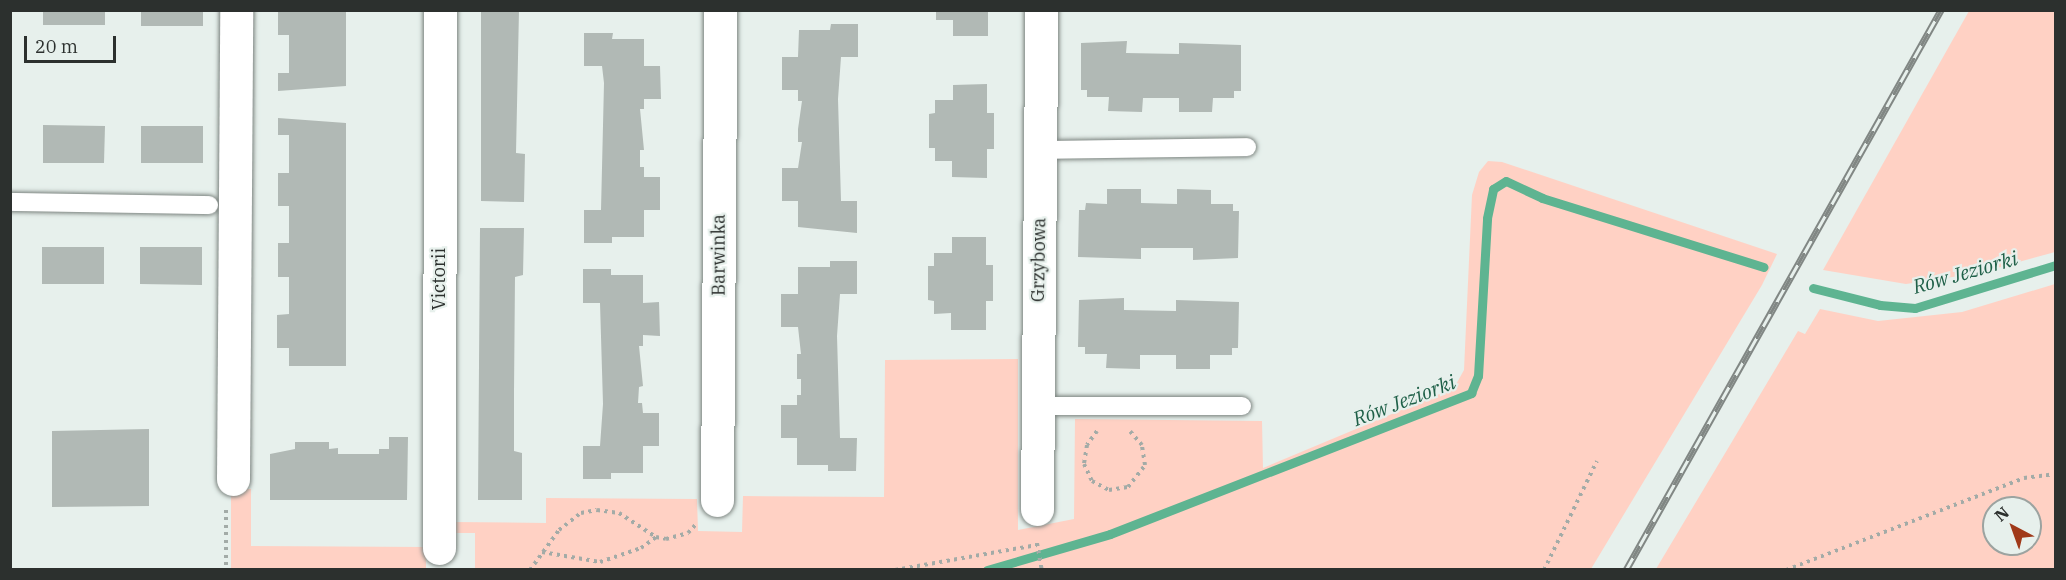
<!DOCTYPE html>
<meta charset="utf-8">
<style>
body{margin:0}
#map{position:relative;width:2066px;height:580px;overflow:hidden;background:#e7f0ec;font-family:"IBM Plex Serif",serif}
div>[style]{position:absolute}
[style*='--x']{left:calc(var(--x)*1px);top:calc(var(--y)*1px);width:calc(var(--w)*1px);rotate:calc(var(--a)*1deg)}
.green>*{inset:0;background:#ffd1c4}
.stream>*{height:9px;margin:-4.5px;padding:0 4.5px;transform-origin:4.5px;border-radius:4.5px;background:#5eb491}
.building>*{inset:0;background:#b1b9b5}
.path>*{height:4px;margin-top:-2px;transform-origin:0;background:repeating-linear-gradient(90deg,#a3aba7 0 3px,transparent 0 7.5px)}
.roads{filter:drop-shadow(0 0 2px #7d8581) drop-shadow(0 0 2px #7d8581)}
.service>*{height:18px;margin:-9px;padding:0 9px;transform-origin:9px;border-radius:9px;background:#fff}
.minor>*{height:33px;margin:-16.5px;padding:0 16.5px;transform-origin:16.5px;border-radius:16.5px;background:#fff}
.rail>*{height:7px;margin-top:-3.5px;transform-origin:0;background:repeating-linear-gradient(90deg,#e7f0ec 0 14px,#818784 0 28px);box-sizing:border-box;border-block:2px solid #818784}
span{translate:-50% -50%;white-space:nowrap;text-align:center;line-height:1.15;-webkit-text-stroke:4.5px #e7f0ec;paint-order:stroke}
.street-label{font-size:18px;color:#2c302e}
.water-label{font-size:20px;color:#1f6048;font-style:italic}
.frame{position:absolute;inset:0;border:12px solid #2c302e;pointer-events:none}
.north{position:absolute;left:1982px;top:496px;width:60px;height:60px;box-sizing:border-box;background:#e7f0ec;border:2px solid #9ca3a0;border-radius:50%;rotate:319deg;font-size:16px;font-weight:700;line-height:24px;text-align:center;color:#2c302e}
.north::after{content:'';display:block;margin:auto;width:21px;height:27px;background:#a03919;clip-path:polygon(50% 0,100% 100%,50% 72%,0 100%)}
.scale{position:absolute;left:24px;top:36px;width:92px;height:27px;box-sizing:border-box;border:3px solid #2c302e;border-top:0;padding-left:8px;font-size:18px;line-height:21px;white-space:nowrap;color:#2c302e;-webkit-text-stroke:4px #e7f0ec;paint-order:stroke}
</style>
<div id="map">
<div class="green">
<div style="clip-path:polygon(1969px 11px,2055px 11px,2055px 252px,1979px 273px,1906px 284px,1823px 270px)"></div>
<div style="clip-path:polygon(1488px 161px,1502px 162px,1777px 254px,1762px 285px,1591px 569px,231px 569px,231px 489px,251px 489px,251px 546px,426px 547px,426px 569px,475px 569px,475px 533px,452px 533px,453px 522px,546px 523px,546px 498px,697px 499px,698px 531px,742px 532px,743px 496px,884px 497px,885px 360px,1018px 359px,1018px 530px,1074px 519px,1075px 419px,1262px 421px,1263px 468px,1454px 388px,1464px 370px,1472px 195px,1479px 172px)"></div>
<div style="clip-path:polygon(evenodd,2055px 284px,2055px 569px,1656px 569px,1798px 331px,1805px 334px,1820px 309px,1878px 321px,1962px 312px,2055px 284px,1994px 508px,2030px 508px,2030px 544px,1994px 544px,1994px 508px)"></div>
</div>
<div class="stream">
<div style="--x:1813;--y:288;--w:69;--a:14.2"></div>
<div style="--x:1880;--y:305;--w:35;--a:5"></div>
<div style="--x:1915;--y:308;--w:147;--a:-17"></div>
<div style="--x:987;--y:570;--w:128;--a:-16.3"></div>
<div style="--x:1110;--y:534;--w:388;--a:-21.3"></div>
<div style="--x:1471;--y:393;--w:18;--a:-68"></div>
<div style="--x:1478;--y:376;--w:158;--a:-86.7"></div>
<div style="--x:1487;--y:218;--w:30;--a:-78"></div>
<div style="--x:1493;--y:189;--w:15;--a:-32"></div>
<div style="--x:1506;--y:181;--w:40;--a:25"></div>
<div style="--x:1542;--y:198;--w:232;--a:17.3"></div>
</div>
<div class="building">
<div style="clip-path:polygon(43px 10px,105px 10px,105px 25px,43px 25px)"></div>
<div style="clip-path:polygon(141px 10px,203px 10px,203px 26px,141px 26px)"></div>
<div style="clip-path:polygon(278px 10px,346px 10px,346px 86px,278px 91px,278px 73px,289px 73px,289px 35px,278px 35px)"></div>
<div style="clip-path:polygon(481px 10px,519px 10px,516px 153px,525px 154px,524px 202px,481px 201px)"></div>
<div style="clip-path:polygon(936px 10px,988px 10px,988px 36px,953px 36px,953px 20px,936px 20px)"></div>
<div style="clip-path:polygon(831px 24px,858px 24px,858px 57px,841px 57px,838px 99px,841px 201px,857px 201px,857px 233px,798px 227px,798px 201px,782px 201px,782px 168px,798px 168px,802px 142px,798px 142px,798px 129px,802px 101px,798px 101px,798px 90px,782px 90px,782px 57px,798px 57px,799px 30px,830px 30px)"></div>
<div style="clip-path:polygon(584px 33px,613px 33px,612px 39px,644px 39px,644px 66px,660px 66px,661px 99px,644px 99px,644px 109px,640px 109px,644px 150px,640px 150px,640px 167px,644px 167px,644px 177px,660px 177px,660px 210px,644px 210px,644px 237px,612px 237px,612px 243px,584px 243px,584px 210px,601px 210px,604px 83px,602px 66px,584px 66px)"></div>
<div style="clip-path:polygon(1127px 41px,1126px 53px,1179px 54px,1179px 43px,1241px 45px,1241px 91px,1234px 91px,1234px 98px,1213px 98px,1212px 112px,1179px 112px,1179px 98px,1143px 98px,1142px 112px,1108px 111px,1109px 97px,1087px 97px,1087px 90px,1081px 90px,1081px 43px)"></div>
<div style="clip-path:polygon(987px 84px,987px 113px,994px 113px,994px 149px,987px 149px,987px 178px,952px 177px,952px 161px,935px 161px,935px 148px,929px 148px,929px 114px,935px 113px,935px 100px,953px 100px,953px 85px)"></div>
<div style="clip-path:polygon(278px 118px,346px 123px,346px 366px,289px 366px,289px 348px,277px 348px,277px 315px,289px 314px,289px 277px,278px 277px,278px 243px,289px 243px,289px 206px,278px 206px,278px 173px,289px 173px,289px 135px,278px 135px)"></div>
<div style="clip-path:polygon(43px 125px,105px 126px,104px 163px,43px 163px)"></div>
<div style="clip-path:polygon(141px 126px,203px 126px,203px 163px,141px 163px)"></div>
<div style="clip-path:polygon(1107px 189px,1141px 189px,1141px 203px,1177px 204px,1177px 189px,1211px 190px,1211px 204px,1233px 204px,1233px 211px,1239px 211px,1238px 258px,1193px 260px,1193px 248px,1141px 248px,1141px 259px,1078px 257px,1079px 210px,1085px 210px,1086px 203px,1107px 204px)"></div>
<div style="clip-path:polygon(480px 228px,524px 228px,523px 275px,515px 277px,514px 392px,514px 451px,522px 453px,522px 500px,478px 500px)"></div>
<div style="clip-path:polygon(952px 237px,986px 237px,986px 265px,993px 265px,993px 301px,986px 301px,986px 330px,951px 330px,951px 313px,934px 314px,934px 301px,928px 300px,928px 266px,934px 266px,934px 253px,952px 253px)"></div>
<div style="clip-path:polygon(42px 247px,104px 247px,104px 284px,42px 284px)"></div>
<div style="clip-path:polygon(140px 247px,202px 247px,202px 285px,140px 284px)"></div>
<div style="clip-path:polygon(830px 261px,857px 261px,857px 294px,840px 294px,837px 336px,840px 438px,857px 438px,856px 471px,828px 471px,828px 465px,797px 465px,797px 438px,781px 438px,781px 405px,797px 405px,797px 395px,801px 395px,801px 379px,797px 379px,797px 354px,801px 354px,798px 327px,781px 327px,781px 294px,798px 294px,798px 267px,830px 267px)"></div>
<div style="clip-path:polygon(583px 269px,611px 269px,611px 275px,643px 275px,643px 303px,659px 302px,660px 336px,643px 335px,643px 346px,639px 346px,643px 386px,639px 387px,638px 403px,642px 403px,643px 413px,659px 413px,659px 446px,643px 446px,643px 473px,611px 473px,611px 479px,583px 479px,583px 446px,600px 446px,603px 404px,600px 303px,583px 303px)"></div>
<div style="clip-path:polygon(1124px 298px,1124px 310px,1176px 311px,1176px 300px,1239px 302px,1238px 348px,1232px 348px,1232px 355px,1210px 355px,1210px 369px,1176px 369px,1176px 355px,1140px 355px,1140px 369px,1106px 368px,1107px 354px,1085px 354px,1085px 347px,1078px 347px,1079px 300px)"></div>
<div style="clip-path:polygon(149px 429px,149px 506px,52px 507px,52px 431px)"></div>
<div style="clip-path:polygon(389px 437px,408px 437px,407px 500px,270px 500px,270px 454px,295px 449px,295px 442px,329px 442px,329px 449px,338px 448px,338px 454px,379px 454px,379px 449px,389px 449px)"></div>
</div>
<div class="path">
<div style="--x:1097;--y:431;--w:17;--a:126"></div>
<div style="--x:1087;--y:445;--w:19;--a:99"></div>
<div style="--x:1084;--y:464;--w:19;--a:65"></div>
<div style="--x:1092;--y:481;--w:19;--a:28"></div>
<div style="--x:1109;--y:490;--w:19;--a:-9"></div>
<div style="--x:1128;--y:487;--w:28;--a:-52"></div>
<div style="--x:1145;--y:465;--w:20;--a:-99"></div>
<div style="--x:1142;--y:445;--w:18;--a:-131"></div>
<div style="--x:226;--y:510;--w:60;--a:90"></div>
<div style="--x:1037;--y:543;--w:27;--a:80"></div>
<div style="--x:542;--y:552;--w:59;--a:9.8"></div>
<div style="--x:600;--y:562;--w:43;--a:-18.9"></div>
<div style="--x:641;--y:548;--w:19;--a:-36"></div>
<div style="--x:530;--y:570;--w:49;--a:-54.1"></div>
<div style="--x:559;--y:530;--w:28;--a:-38"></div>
<div style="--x:581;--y:513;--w:16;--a:-11"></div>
<div style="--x:597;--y:510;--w:22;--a:8"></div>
<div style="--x:619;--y:513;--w:44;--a:33"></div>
<div style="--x:656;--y:537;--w:10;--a:11"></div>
<div style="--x:666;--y:539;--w:23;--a:-15"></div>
<div style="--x:688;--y:533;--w:13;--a:-48"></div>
<div style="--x:895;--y:570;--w:144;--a:-10"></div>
<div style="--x:1544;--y:570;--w:121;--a:-64.1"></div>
<div style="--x:1786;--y:570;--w:255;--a:-21.1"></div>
<div style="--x:2024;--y:478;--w:32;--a:-7"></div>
</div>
<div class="roads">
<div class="service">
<div style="--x:1040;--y:150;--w:207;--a:-0.8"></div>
<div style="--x:10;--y:202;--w:199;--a:0.9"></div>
<div style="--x:1037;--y:406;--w:205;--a:0"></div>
</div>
<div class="minor">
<div style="--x:233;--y:479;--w:469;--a:-89.6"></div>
<div style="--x:717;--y:500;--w:490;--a:-89.6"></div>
<div style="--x:1037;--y:509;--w:499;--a:-89.5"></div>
<div style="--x:439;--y:548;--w:538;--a:-89.89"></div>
</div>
</div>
<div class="rail">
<div style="--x:1626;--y:570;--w:643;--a:-60.64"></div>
</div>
<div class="street-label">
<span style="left:719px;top:255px;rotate:-90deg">Barwinka</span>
<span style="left:1039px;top:260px;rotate:-89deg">Grzybowa</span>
<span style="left:439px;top:279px;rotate:-90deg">Victorii</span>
</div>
<div class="water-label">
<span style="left:1965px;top:272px;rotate:-16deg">Rów Jeziorki</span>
<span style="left:1404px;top:400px;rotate:-21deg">Rów Jeziorki</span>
</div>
<div class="frame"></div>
<div class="north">N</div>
<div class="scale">20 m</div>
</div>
